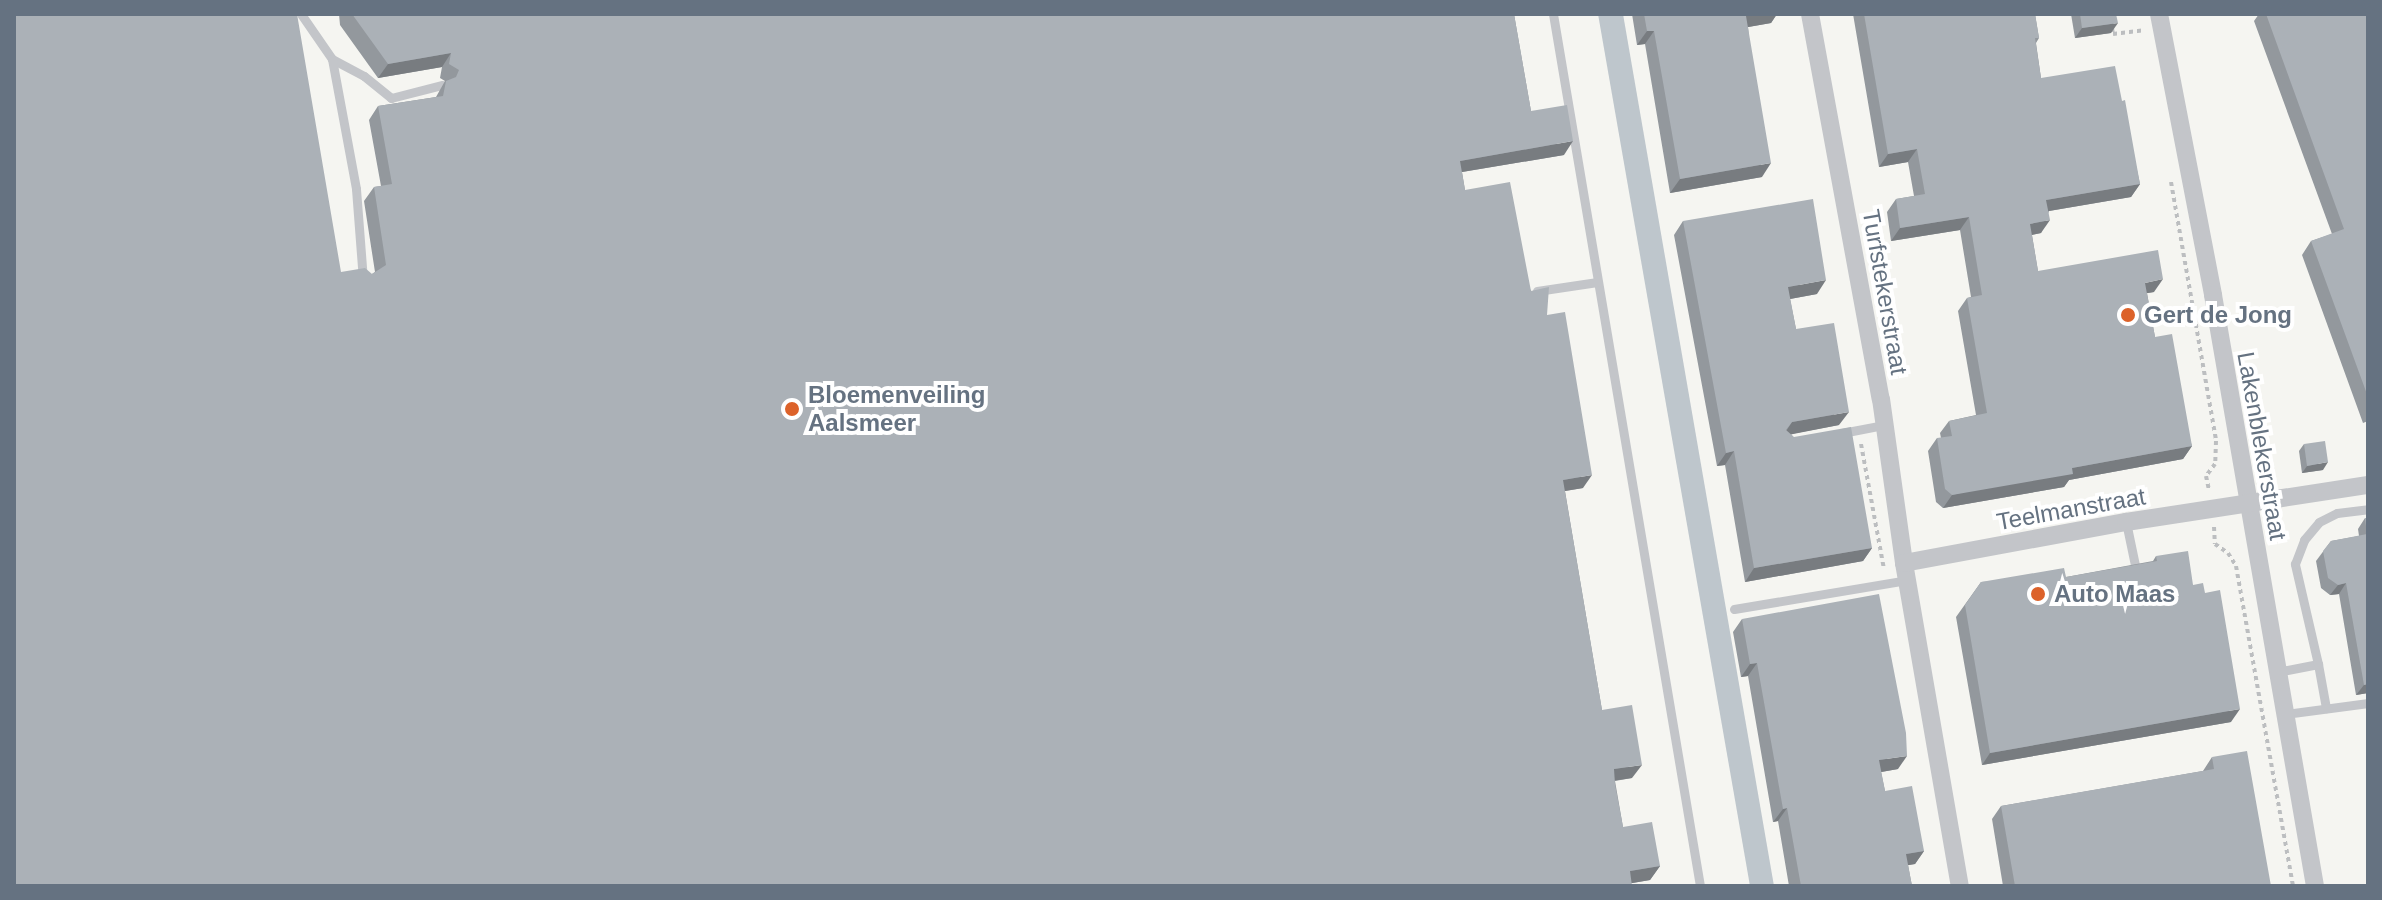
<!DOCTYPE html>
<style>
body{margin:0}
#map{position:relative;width:2382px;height:900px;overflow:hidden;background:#f5f5f1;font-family:Helvetica,sans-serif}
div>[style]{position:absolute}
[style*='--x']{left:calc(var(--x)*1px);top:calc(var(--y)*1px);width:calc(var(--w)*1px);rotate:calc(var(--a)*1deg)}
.water>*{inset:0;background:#bec6cc}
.path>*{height:4px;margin-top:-2px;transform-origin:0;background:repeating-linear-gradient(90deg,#bcbec0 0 4px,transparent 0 8px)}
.lane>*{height:9px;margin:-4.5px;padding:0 4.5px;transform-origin:4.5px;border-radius:4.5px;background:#c3c5c9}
.street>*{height:18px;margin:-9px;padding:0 9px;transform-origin:9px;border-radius:9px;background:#c3c5c9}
.wall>*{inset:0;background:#93989d}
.shaded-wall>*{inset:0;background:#787c80}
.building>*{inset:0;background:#abb1b7}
.dots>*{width:22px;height:22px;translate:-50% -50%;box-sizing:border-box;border:4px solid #fff;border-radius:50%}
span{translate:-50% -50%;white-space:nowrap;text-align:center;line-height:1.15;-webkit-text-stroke:8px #fff;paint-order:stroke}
.street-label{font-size:24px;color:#657281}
.poi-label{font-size:24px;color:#657281;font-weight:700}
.left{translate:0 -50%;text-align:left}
.frame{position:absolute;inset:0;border:16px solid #657281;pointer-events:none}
</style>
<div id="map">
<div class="water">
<div style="clip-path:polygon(1598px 14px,1623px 14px,1774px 886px,1750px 886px)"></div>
</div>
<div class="path">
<div style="--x:2112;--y:28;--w:6;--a:81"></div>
<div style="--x:2113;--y:34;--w:31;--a:-7"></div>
<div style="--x:2171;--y:182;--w:263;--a:80.1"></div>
<div style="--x:2216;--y:441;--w:23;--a:92"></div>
<div style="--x:2215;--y:464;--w:15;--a:127"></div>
<div style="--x:2206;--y:476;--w:14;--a:78"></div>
<div style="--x:1861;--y:444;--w:127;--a:79.6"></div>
<div style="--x:2214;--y:527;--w:17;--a:87"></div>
<div style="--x:2215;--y:544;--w:16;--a:35"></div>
<div style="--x:2228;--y:553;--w:15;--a:58"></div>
<div style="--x:2236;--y:566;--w:325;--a:79.9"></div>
</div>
<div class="lane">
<div style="--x:301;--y:14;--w:55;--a:55.4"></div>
<div style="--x:332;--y:59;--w:36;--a:28"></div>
<div style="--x:364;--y:76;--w:35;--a:39"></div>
<div style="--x:391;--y:98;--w:53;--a:-14.3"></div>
<div style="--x:1553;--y:14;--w:884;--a:80.43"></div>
<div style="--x:332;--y:59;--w:132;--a:79.5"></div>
<div style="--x:356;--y:189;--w:91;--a:85.6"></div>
<div style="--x:1537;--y:291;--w:61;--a:-8.5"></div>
<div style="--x:1842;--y:433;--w:43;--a:-10.8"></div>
<div style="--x:2126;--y:522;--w:44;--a:78.2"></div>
<div style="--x:1734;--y:609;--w:175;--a:-9.5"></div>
<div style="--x:2318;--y:664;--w:45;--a:79.7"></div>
<div style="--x:2277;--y:672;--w:42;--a:-11"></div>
<div style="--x:2318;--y:664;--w:103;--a:-103"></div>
<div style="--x:2295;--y:564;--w:26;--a:-69"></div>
<div style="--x:2304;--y:540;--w:23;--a:-50"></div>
<div style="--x:2319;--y:522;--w:20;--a:-27"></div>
<div style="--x:2337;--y:513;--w:31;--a:-7"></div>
<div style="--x:2285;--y:714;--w:84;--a:-7.5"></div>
</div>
<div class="street">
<div style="--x:1810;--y:14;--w:391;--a:79.6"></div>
<div style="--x:1881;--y:399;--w:166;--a:82"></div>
<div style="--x:1904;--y:563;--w:328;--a:80.2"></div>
<div style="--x:2159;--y:14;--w:286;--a:79.1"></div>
<div style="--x:2213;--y:295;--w:600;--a:80.21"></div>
<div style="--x:1904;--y:563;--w:226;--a:-10.5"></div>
<div style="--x:2126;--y:522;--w:245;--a:-8.7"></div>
</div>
<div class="wall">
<div style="clip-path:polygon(339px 14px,1514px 14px,1531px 111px,1564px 155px,1462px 172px,1465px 190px,1547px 315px,1583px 488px,1565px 491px,1602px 710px,1632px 778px,1615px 781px,1623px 827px,1660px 866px,1650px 880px,1632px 883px,341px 272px,372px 274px,375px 272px,364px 201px,374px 187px,381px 186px,369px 120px,378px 106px,436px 97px,445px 81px,440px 78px,442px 67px,378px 78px,340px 25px)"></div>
<div style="clip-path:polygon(1632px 14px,1777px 14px,1771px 23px,1748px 27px,1762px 177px,1670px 193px,1645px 44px,1637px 45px)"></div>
<div style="clip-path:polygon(1853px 14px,2035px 14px,2039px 38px,2036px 43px,2041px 78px,2122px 101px,2140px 184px,2131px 197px,2049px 211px,2041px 233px,2032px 235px,2038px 271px,2154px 292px,2147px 293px,2155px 337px,2192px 446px,2183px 459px,2069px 480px,2064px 487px,1943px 508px,1936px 502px,1928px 451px,1937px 438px,1941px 438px,1940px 433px,1949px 421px,1976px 415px,1958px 311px,1967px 298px,1971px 297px,1960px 230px,1891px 241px,1887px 212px,1896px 199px,1914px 196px,1908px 162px,1879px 167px)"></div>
<div style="clip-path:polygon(2071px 14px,2116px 14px,2111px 33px,2075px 38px)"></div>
<div style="clip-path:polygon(2259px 14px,2368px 14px,2368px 421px,2363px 423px,2302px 255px,2311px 241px,2332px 234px,2254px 21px)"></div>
<div style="clip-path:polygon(1683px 221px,1817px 294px,1790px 299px,1796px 329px,1839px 425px,1791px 434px,1872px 548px,1863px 561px,1745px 582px,1725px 465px,1717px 466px,1674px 235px)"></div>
<div style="clip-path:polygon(2304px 444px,2323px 470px,2302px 473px,2299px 451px)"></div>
<div style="clip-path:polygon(2365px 518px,2368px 518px,2368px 693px,2356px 695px,2339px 594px,2330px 595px,2321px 588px,2316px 561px,2331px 541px,2359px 536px,2358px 529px)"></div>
<div style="clip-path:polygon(2156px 556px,2193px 585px,2231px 722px,1982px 765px,1956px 617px,1981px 582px,2066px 577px,2153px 561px)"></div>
<div style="clip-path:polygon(1742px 619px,1898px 769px,1881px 772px,1885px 791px,1924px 851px,1915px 864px,1908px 865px,1912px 886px,1789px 886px,1778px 821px,1773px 822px,1748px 676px,1741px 677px,1733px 632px)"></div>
<div style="clip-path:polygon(2212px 757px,2271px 886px,2003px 886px,1992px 819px,2001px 806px,2203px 771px)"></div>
</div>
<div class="shaded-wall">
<div style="clip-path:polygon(1756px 14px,1777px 14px,1771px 23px,1737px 29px,1746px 16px)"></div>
<div style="clip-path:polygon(2118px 23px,2111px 33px,2075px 38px,2082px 28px)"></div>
<div style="clip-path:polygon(1647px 31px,1654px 31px,1645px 44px,1637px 45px)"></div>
<div style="clip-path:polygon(451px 53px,442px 67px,378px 78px,388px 64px)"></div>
<div style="clip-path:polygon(1573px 141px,1564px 155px,1450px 174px,1460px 161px)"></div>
<div style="clip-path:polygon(1917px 149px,1908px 162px,1879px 167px,1888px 154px)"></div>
<div style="clip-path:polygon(1771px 163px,1762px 177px,1670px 193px,1680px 179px)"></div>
<div style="clip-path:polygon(2140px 184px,2131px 197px,2037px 213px,2046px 200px)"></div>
<div style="clip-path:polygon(1969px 217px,1960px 230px,1891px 241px,1900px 228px)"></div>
<div style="clip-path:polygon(2050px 220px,2041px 233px,2021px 237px,2030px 224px)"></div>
<div style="clip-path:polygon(2163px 279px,2154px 292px,2136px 295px,2145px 283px)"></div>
<div style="clip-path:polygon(1826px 280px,1817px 294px,1779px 301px,1788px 287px)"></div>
<div style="clip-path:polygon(1849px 412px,1839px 425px,1783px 436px,1792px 422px)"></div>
<div style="clip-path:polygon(2192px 446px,2183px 459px,2069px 480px,2064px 487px,1943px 508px,1952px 495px,2072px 468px)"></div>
<div style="clip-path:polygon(1734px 451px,1725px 465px,1717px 466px,1726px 453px)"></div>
<div style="clip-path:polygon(2328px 462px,2323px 470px,2302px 473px,2307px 466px)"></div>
<div style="clip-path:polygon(1592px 475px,1583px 488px,1553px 493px,1563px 480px)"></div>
<div style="clip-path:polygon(1872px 548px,1863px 561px,1745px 582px,1754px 568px)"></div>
<div style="clip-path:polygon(2346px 583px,2339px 594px,2330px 595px,2338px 585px)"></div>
<div style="clip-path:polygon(1757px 663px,1748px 676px,1741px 677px,1750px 664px)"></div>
<div style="clip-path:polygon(2368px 684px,2368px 693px,2356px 695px,2364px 685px)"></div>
<div style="clip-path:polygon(2240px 709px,2231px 722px,1982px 765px,1990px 753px)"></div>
<div style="clip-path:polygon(1907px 756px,1898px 769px,1870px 774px,1879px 760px)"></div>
<div style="clip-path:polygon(1642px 765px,1632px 778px,1605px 782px,1614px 769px)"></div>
<div style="clip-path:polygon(1787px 808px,1778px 821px,1773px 822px,1783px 809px)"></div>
<div style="clip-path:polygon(1924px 851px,1915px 864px,1897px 867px,1906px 854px)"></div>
<div style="clip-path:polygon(1660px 866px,1650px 880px,1621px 885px,1630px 871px)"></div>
</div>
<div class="building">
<div style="clip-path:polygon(14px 14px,297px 14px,341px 272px,365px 268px,372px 274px,386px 265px,374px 187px,392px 184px,378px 106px,443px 96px,446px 81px,456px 77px,459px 70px,449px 64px,451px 53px,388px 64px,352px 14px,1514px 14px,1531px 111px,1567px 105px,1573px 141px,1460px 161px,1465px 190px,1510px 182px,1531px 291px,1549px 287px,1547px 315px,1565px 312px,1592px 475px,1563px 480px,1602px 710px,1632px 705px,1642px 765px,1614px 769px,1615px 784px,1623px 827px,1652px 822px,1660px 866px,1630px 871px,1632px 886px,14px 886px)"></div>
<div style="clip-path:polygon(1644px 14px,1756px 14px,1746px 16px,1771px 163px,1680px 179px,1654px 31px,1647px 31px)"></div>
<div style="clip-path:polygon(1864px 14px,2035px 14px,2039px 38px,2035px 38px,2041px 78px,2115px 66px,2122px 101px,2125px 100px,2140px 184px,2046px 200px,2050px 220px,2030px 224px,2038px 271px,2158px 250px,2163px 279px,2145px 283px,2155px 337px,2172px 334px,2192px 446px,2072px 468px,2073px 474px,1952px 495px,1945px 489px,1937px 438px,1952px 436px,1949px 421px,1987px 413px,1967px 298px,1982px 295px,1969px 217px,1900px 228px,1896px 199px,1925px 194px,1917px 149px,1888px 154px)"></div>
<div style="clip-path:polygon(2080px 14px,2116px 14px,2118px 23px,2082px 28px)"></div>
<div style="clip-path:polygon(2266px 14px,2368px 14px,2368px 397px,2311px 241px,2344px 229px)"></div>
<div style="clip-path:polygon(1813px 199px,1826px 280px,1788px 287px,1796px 329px,1834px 323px,1849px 412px,1792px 422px,1786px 430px,1794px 437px,1851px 427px,1872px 548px,1754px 568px,1734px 451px,1726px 453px,1683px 221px)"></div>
<div style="clip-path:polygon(2325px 441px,2328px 462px,2307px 466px,2304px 444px)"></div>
<div style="clip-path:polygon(2365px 518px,2368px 518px,2368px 684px,2364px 685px,2346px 583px,2338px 585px,2328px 578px,2323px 551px,2331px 541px,2367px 534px)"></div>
<div style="clip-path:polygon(2188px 551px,2193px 585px,2203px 583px,2205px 593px,2220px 590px,2240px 709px,1990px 753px,1965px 605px,1981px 582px,2064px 568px,2066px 577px,2157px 561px,2156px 556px)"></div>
<div style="clip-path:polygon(1879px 594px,1906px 733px,1907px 756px,1879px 760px,1885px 791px,1912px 786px,1924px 851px,1906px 854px,1912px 886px,1801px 886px,1787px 808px,1783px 809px,1757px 663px,1750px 664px,1742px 619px)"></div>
<div style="clip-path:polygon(2247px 751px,2271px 886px,2015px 886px,2001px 806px,2214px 769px,2212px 757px)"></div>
</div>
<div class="dots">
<div style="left:2128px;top:315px;background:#dc622a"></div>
<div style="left:792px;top:409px;background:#dc622a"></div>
<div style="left:2038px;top:594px;background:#dc622a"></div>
</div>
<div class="street-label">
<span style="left:1885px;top:292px;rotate:80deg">Turfstekerstraat</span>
<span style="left:2262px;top:446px;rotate:80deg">Lakenblekerstraat</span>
<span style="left:2071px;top:509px;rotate:-10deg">Teelmanstraat</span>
</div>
<div class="poi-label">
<span class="left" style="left:2144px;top:315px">Gert de Jong</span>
<span class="left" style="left:808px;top:409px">Bloemenveiling<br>Aalsmeer</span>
<span class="left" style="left:2054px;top:594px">Auto Maas</span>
</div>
<div class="frame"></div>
</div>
